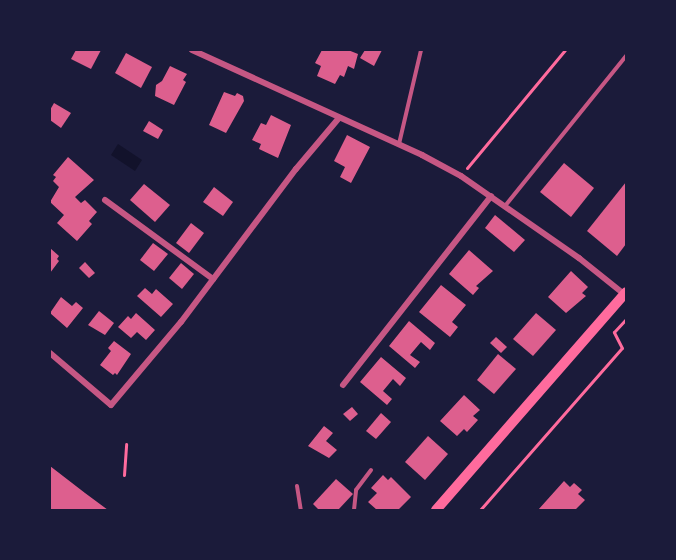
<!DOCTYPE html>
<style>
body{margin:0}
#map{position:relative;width:676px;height:560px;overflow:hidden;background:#1b1b3a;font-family:Barlow,sans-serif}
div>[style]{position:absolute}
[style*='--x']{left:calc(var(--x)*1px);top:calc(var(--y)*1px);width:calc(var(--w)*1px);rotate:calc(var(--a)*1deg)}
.water>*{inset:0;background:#12122b}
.building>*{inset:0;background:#dd5f8e}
.path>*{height:3px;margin:-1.5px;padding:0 1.5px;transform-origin:1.5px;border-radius:1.5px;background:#ff6b9d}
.service>*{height:4px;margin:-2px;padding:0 2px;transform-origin:2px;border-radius:2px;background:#c65784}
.minor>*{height:6px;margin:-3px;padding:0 3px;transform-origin:3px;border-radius:3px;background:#c65784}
.secondary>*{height:10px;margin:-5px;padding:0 5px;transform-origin:5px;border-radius:5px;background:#ff6b9d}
span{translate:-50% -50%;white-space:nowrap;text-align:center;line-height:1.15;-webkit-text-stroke:5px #1b1b3a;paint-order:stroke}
.frame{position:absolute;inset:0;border:51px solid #1b1b3a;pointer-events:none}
</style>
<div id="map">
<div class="water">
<div style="clip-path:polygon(118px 144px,142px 160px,135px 171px,111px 155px)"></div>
</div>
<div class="building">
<div style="clip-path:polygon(76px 50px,101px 50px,91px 69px,71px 59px)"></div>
<div style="clip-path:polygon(322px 50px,348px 50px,358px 54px,354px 69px,348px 66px,344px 77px,340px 75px,335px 84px,317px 76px,321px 66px,315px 63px)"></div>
<div style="clip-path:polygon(365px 50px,382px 50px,374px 66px,360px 58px)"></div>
<div style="clip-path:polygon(126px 53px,152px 67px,141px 88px,115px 73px)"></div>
<div style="clip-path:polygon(170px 66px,187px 74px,183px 80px,186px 82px,174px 105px,155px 96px,156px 85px,162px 81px)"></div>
<div style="clip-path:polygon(224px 92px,235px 96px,237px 93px,243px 96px,244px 101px,226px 133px,209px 125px)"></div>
<div style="clip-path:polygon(54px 103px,71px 113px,61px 128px,50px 120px,50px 110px)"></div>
<div style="clip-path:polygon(271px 115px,291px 125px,278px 158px,259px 149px,261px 144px,252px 140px,261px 123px,266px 125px)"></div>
<div style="clip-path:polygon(149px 121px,163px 130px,158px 139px,143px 131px)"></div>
<div style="clip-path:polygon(347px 135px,370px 147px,351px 183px,340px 177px,345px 167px,334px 161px)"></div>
<div style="clip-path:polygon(68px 157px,94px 180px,75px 197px,81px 203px,85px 200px,97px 212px,89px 221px,92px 224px,77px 241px,57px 223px,64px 215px,50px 202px,59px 187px,53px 181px,56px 177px,53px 175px)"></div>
<div style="clip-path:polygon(564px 163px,594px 188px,571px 217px,540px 192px)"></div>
<div style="clip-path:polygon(626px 182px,626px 244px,617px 256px,587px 231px)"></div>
<div style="clip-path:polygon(144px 184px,170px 205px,155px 222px,130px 200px)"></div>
<div style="clip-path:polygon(214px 187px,233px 202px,223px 216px,203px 202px)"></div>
<div style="clip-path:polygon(495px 215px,525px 240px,514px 252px,485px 228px)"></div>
<div style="clip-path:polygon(191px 223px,204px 233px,189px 253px,176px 243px)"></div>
<div style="clip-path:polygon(153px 243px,168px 254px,154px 271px,140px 260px)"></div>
<div style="clip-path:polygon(50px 248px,59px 256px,57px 259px,59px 261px,50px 273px)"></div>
<div style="clip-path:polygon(469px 250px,493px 271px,476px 286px,479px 288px,473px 295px,449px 274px)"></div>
<div style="clip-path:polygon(85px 262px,95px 273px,89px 278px,79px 268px)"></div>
<div style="clip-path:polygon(181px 263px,194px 274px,182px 289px,169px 278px)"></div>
<div style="clip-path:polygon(571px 271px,588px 287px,582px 293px,586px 296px,566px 313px,548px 297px)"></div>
<div style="clip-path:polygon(441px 285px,466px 305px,452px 322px,458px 327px,450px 337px,419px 312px)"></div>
<div style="clip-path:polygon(145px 288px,152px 294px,156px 289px,173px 304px,161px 317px,137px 296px)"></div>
<div style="clip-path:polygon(61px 297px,72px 306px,76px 302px,83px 308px,67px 328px,50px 313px)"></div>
<div style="clip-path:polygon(99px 311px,114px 323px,105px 335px,88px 325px)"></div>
<div style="clip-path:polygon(136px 313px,155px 330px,146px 340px,137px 332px,131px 338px,118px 327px,128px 316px,131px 319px)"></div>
<div style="clip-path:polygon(536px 313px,556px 330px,533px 356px,513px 339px)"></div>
<div style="clip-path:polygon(409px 321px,435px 343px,430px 350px,421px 342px,410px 355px,420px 362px,415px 368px,389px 346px)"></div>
<div style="clip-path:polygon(496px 337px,507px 347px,501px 353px,490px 343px)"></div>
<div style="clip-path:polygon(114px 341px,131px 354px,117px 375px,115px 373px,113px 375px,100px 365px,111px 351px,108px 348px)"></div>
<div style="clip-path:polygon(498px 354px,516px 369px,494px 394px,477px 380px)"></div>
<div style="clip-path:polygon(381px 357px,406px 378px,400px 386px,393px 379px,383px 391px,392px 399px,387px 405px,360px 382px)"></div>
<div style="clip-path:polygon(464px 395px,480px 410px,473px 416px,478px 420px,467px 432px,464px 429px,457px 436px,440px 421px)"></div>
<div style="clip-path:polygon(352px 407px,358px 414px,350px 421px,343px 414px)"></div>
<div style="clip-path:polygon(381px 413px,391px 422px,376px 439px,366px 431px)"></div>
<div style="clip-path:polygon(324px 426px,333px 433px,326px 441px,337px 450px,329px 458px,308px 446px)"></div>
<div style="clip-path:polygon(428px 436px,448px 454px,425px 480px,405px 462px)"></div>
<div style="clip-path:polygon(50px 466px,85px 493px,108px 510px,50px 510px)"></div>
<div style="clip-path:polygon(383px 475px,388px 480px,391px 477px,411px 497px,398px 510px,377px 510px,368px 502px,377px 493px,371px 488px)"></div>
<div style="clip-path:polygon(336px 479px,353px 494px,338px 510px,319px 510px,313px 504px)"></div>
<div style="clip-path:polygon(564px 481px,570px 487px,574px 483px,582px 490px,578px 494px,585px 500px,575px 510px,538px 510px)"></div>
</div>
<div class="path">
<div style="--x:467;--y:168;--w:153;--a:-50.3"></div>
<div style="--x:124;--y:475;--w:31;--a:-86"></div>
<div style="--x:480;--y:510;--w:215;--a:-48.8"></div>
<div style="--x:622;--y:348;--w:18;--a:-117"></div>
<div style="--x:614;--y:332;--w:18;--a:-47"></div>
</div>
<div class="service">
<div style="--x:399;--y:144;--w:97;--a:-76.8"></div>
<div style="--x:505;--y:206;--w:193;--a:-51.1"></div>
<div style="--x:297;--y:486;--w:24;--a:81"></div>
<div style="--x:354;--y:510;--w:20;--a:-84"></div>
<div style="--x:356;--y:490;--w:25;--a:-53"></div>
</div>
<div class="minor">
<div style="--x:192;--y:50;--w:253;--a:24.5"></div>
<div style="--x:422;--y:155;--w:44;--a:28.3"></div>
<div style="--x:461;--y:176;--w:144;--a:34.8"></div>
<div style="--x:579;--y:258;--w:58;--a:38.7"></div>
<div style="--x:105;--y:200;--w:134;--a:36.2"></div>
<div style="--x:50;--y:353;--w:80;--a:40.4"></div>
<div style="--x:111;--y:405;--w:109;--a:-49.9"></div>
<div style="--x:181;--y:322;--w:191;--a:-53.1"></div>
<div style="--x:296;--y:169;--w:67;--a:-49.9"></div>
<div style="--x:343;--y:385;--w:240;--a:-51.9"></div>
</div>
<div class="secondary">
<div style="--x:436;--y:510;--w:289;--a:-48.9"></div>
</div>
<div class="frame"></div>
</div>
